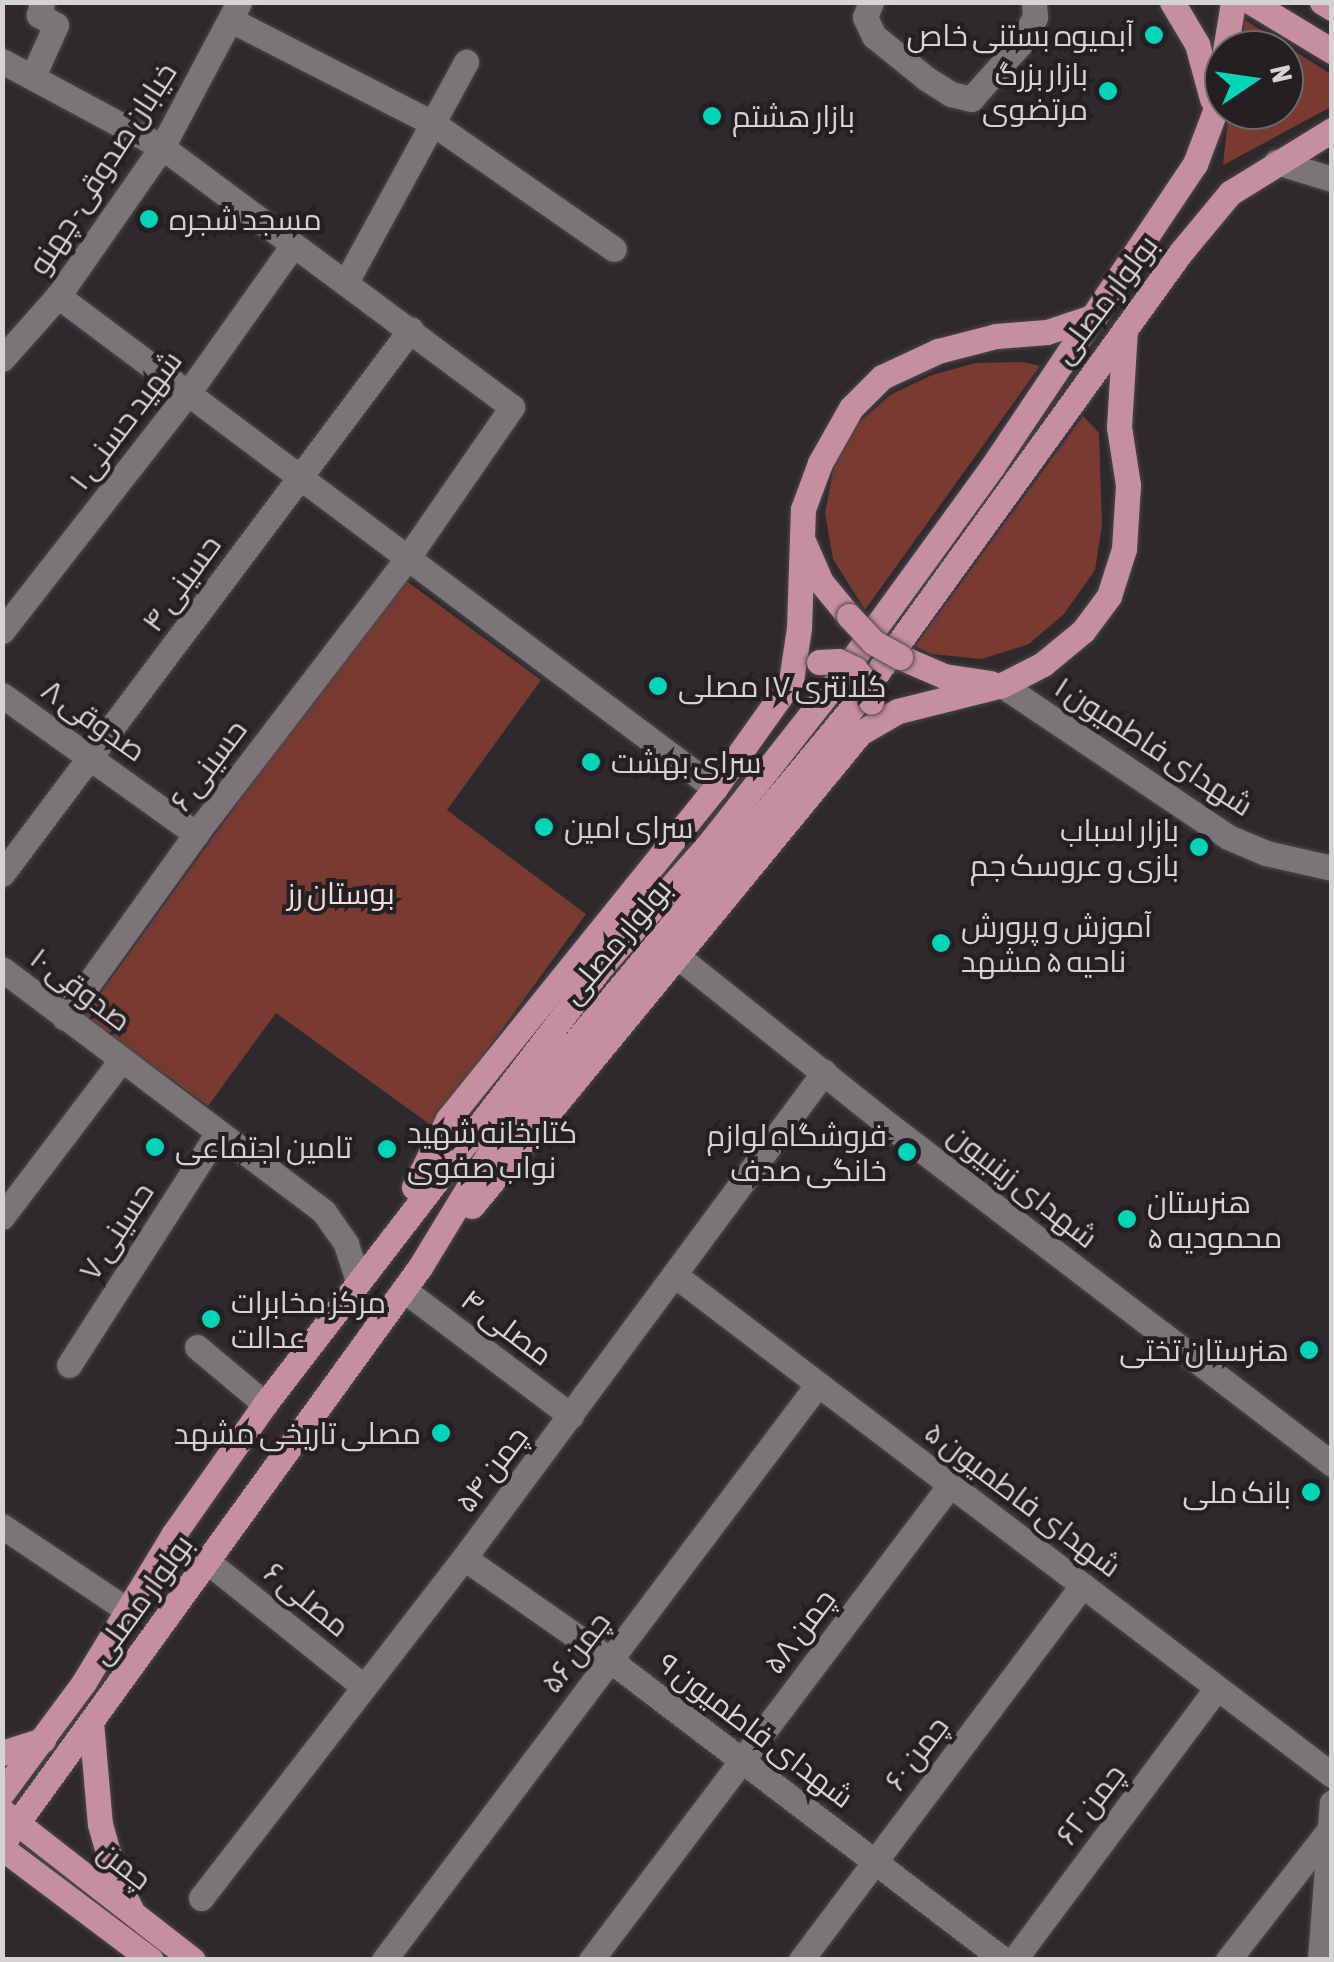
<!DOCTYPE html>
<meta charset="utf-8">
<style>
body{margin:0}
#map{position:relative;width:1334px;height:1962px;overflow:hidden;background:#2d292d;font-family:"Asap Condensed",Cairo,sans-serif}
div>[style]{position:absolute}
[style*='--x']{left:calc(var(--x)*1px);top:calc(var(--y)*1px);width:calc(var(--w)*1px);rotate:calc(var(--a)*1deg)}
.green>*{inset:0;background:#783a31}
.roads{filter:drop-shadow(0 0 2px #4b474b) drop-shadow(0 0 2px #4b474b)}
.minor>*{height:25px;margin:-12.5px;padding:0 12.5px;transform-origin:12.5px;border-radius:12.5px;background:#7b757a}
.major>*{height:25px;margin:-12.5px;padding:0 12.5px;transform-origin:12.5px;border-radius:12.5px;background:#c68ea1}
.bridges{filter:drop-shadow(0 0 2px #4b474b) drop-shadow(0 0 2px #4b474b)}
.major-bridge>*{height:25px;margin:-12.5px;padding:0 12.5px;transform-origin:12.5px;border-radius:12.5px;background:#c68ea1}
.dots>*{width:28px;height:28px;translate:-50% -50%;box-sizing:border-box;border:5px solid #231f23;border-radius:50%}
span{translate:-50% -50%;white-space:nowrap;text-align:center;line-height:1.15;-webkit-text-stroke:8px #231f23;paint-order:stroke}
.poi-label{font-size:30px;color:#d6d3d6}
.right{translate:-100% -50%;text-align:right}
.left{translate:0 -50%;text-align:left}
.street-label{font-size:30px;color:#d6d3d6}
.park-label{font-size:30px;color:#f5dbd6}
.frame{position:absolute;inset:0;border:5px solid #d6d3d6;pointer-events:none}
.north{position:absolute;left:1204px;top:30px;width:100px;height:100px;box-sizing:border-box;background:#231f23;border:2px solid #6b676b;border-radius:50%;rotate:77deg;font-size:28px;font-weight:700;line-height:40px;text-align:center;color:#d6d3d6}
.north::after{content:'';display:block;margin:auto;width:35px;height:45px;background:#00d5b7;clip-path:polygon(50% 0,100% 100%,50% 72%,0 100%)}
</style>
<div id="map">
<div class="green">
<div style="clip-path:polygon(1245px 20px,1331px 74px,1331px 107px,1223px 165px,1229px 110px,1284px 110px,1284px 50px,1240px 50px)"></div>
<div style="clip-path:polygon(1023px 362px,1040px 366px,865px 610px,833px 559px,825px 513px,834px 466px,855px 426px,890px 395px,932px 375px,975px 363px)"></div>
<div style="clip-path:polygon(1083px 416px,1099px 433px,1102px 525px,1095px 570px,1064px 614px,1029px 644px,982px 659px,931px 654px,915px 646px)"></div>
<div style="clip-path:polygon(401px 577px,541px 680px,447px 810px,586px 914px,432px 1126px,276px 1013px,208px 1106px,84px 1016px)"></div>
</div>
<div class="roads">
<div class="minor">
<div style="--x:871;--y:2;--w:16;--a:112"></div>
<div style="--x:865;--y:17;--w:21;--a:65"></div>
<div style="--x:874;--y:36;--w:68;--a:39.1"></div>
<div style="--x:927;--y:79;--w:28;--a:32"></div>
<div style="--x:951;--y:94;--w:21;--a:14"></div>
<div style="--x:971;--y:99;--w:74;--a:-48.3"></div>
<div style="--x:1020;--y:44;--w:31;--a:-61"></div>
<div style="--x:1035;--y:17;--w:15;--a:-94"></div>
<div style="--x:233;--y:21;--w:226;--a:27.1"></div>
<div style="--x:434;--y:124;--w:219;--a:34.8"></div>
<div style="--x:2;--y:61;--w:182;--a:28.3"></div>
<div style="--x:162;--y:147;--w:436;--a:36.6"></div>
<div style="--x:512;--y:407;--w:181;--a:124.7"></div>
<div style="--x:409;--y:556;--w:350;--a:127.5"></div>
<div style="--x:196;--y:834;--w:226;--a:125.7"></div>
<div style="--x:33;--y:76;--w:56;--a:-65.7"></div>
<div style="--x:56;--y:25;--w:20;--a:-150"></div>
<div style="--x:39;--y:15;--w:13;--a:-77"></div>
<div style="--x:1276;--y:162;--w:59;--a:16.9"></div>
<div style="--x:346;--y:282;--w:251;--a:-61.4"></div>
<div style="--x:58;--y:296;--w:821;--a:36.83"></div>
<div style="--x:2;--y:359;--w:84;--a:-48.4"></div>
<div style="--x:58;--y:296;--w:182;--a:-55.1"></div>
<div style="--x:162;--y:147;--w:164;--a:-62"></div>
<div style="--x:2;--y:631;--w:302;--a:-52"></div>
<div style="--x:188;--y:393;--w:181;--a:-54.6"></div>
<div style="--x:1002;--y:685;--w:272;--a:33.9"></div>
<div style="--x:1228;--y:837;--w:41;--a:22.8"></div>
<div style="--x:1266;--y:853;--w:68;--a:12.8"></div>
<div style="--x:2;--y:695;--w:239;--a:35.6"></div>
<div style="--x:2;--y:874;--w:681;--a:-53.11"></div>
<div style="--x:677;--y:956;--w:261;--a:38.6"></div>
<div style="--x:881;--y:1119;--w:568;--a:37.41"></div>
<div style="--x:2;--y:969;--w:403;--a:37"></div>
<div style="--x:324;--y:1212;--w:39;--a:55"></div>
<div style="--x:346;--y:1244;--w:38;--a:72"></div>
<div style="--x:2;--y:1217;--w:197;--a:-52.8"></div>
<div style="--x:676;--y:1276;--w:824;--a:37.26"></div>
<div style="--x:404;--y:1290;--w:209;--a:37"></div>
<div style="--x:197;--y:1347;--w:89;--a:40"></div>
<div style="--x:69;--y:1365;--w:276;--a:-57.3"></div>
<div style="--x:2;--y:1526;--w:154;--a:33.9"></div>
<div style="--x:464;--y:1558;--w:178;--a:34.9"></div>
<div style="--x:610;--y:1660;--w:495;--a:37.3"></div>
<div style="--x:208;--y:1562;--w:200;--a:38.7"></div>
<div style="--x:201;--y:1898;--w:430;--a:-52.3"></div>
<div style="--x:464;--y:1558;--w:605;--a:-53.47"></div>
<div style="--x:384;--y:1960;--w:721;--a:-53"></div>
<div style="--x:591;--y:1960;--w:595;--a:-52.92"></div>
<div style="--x:801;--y:1960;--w:469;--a:-53.1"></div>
<div style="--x:1014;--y:1960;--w:339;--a:-53.3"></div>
<div style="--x:1228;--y:1960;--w:166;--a:-52.1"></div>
<div style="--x:1320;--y:1960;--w:158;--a:-85.7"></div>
</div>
<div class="major">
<div style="--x:1172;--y:2;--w:49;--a:59.2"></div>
<div style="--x:1197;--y:44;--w:57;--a:74.7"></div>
<div style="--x:1251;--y:2;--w:95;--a:31.2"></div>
<div style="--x:1322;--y:2;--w:12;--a:31"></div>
<div style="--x:804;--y:543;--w:43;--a:66.4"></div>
<div style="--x:821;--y:582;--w:44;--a:50.5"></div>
<div style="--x:900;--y:657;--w:48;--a:23.4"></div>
<div style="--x:944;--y:676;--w:47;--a:8.7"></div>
<div style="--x:414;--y:1187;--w:76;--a:-63.4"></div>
<div style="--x:448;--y:1119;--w:425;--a:-51.1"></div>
<div style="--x:715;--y:788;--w:131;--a:-54.6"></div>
<div style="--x:791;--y:681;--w:54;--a:-81.4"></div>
<div style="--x:799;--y:628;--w:119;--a:-88.1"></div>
<div style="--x:803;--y:509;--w:49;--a:-69.7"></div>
<div style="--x:820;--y:463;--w:63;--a:-60.6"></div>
<div style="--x:851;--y:408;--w:44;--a:-45"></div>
<div style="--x:882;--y:377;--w:62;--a:-24.9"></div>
<div style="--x:938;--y:351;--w:60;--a:-14.5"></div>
<div style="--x:996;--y:336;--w:51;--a:-4.5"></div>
<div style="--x:1047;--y:332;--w:51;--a:-18.4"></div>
<div style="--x:472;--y:1206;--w:612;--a:-50.64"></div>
<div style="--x:860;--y:733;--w:44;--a:-30.1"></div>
<div style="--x:898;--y:711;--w:107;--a:-14"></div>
<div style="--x:1002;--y:685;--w:46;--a:-27.1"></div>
<div style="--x:1043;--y:664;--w:52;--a:-39.5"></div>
<div style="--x:1083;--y:631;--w:44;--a:-53.4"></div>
<div style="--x:1109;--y:596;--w:49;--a:-72.3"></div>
<div style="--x:1124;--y:549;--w:64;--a:-86.4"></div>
<div style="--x:1128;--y:485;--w:59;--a:-98.8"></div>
<div style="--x:1119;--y:427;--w:98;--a:-86.5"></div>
<div style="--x:91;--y:1722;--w:102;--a:85"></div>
<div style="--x:100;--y:1824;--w:59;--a:74.3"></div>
<div style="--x:116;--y:1881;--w:30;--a:62"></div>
<div style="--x:2;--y:1753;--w:43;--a:-17.6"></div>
<div style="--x:2;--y:1793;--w:138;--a:-53.5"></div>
<div style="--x:84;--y:1682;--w:172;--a:-58.8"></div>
<div style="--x:173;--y:1535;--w:160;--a:-54.9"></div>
<div style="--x:265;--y:1404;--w:556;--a:-52.45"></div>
<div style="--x:604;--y:963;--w:164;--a:-48.7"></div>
<div style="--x:712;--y:840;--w:191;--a:-51.8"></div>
<div style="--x:830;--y:690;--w:276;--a:-54"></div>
<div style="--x:992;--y:467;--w:365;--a:-56.2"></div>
<div style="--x:1195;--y:164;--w:57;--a:-69.3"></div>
<div style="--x:1215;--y:111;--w:110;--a:-80.6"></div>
<div style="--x:2;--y:1811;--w:242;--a:38"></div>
<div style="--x:2;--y:1844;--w:712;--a:-54.08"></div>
<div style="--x:420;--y:1267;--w:167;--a:-58.7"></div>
<div style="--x:507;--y:1124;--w:539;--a:-50.34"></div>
<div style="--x:851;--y:709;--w:564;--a:-54.17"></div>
<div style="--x:1181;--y:252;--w:77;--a:-50.3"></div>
<div style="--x:1230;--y:193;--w:120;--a:-31.7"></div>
<div style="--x:2;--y:1848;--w:186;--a:36.9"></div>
</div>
</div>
<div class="bridges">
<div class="major-bridge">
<div style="--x:849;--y:616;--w:35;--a:47"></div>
<div style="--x:873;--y:642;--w:31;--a:29"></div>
<div style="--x:819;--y:662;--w:19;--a:-3"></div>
<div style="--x:838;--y:661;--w:19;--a:25"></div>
<div style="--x:855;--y:669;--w:19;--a:51"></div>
<div style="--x:867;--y:684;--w:18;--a:77"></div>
</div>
</div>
<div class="dots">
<div style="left:1154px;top:35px;background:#00d5b7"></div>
<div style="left:1108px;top:91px;background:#00d5b7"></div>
<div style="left:712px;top:116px;background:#00d5b7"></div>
<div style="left:149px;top:219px;background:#00d5b7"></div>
<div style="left:658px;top:686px;background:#00d5b7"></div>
<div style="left:591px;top:762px;background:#00d5b7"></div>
<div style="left:544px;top:827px;background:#00d5b7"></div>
<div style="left:1199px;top:847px;background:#00d5b7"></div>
<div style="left:941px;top:943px;background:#00d5b7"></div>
<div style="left:155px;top:1147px;background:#00d5b7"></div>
<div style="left:387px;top:1149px;background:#00d5b7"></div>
<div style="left:907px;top:1152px;background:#00d5b7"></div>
<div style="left:1127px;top:1219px;background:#00d5b7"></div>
<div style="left:211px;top:1319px;background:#00d5b7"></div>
<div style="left:1309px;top:1350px;background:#00d5b7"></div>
<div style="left:441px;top:1433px;background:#00d5b7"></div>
<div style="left:1311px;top:1492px;background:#00d5b7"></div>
</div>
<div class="poi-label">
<span class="right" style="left:1134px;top:35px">آبمیوه بستنی خاص</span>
<span class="right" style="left:1088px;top:91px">بازار بزرگ<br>مرتضوی</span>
<span class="left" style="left:732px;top:116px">بازار هشتم</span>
<span class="left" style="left:169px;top:219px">مسجد شجره</span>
<span class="left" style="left:678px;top:686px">کلانتری ۱۷ مصلی</span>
<span class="left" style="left:611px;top:762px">سرای بهشت</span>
<span class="left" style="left:564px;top:827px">سرای امین</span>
<span class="right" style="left:1179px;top:847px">بازار اسباب<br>بازی و عروسک جم</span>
<span class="left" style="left:961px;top:943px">آموزش و پرورش<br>ناحیه ۵ مشهد</span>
<span class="left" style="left:407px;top:1149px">کتابخانه شهید<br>نواب صفوی</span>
<span class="right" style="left:887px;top:1152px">فروشگاه لوازم<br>خانگی صدف</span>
<span class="left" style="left:175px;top:1147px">تامین اجتماعی</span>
<span class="left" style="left:1147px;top:1219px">هنرستان<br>محمودیه ۵</span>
<span class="left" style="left:231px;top:1319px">مرکز مخابرات<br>عدالت</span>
<span class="right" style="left:1289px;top:1350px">هنرستان تختی</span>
<span class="right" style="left:421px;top:1433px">مصلی تاریخی مشهد</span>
<span class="right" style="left:1291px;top:1492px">بانک ملی</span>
</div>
<div class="street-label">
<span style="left:102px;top:168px;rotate:-57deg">خیابان صدوقی- چهنو</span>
<span style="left:1105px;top:299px;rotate:-53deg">بولوار مصلی</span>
<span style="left:125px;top:420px;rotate:-53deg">شهید حسنی ۱</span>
<span style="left:181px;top:583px;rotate:-54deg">حسینی ۴</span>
<span style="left:94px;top:720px;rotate:35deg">صدوقی ۸</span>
<span style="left:1154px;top:746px;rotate:33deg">شهدای فاطمیون ۱</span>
<span style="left:208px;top:765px;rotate:-53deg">حسینی ۶</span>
<span style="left:616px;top:941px;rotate:-50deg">بولوار مصلی</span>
<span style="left:81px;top:989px;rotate:37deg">صدوقی ۱۰</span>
<span style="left:1023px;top:1186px;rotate:38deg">شهدای زینبیون</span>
<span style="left:116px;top:1231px;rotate:-57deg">حسینی ۷</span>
<span style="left:507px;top:1327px;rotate:37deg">مصلی ۴</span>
<span style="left:491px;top:1469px;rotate:-53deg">چمن ۵۴</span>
<span style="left:1023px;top:1499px;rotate:37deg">شهدای فاطمیون ۵</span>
<span style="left:141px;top:1599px;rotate:-54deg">بولوار مصلی</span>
<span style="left:307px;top:1599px;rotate:39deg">مصلی ۶</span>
<span style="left:799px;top:1631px;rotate:-53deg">چمن ۵۸</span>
<span style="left:575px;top:1652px;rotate:-53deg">چمن ۵۶</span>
<span style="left:756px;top:1730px;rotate:37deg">شهدای فاطمیون ۹</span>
<span style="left:916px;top:1753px;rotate:-53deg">چمن ۶۰</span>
<span style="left:1090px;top:1804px;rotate:-53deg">چمن ۶۲</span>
<span style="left:125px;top:1865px;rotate:38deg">چمن</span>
</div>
<div class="park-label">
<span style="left:341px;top:893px">بوستان رز</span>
</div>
<div class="frame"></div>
<div class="north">N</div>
</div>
